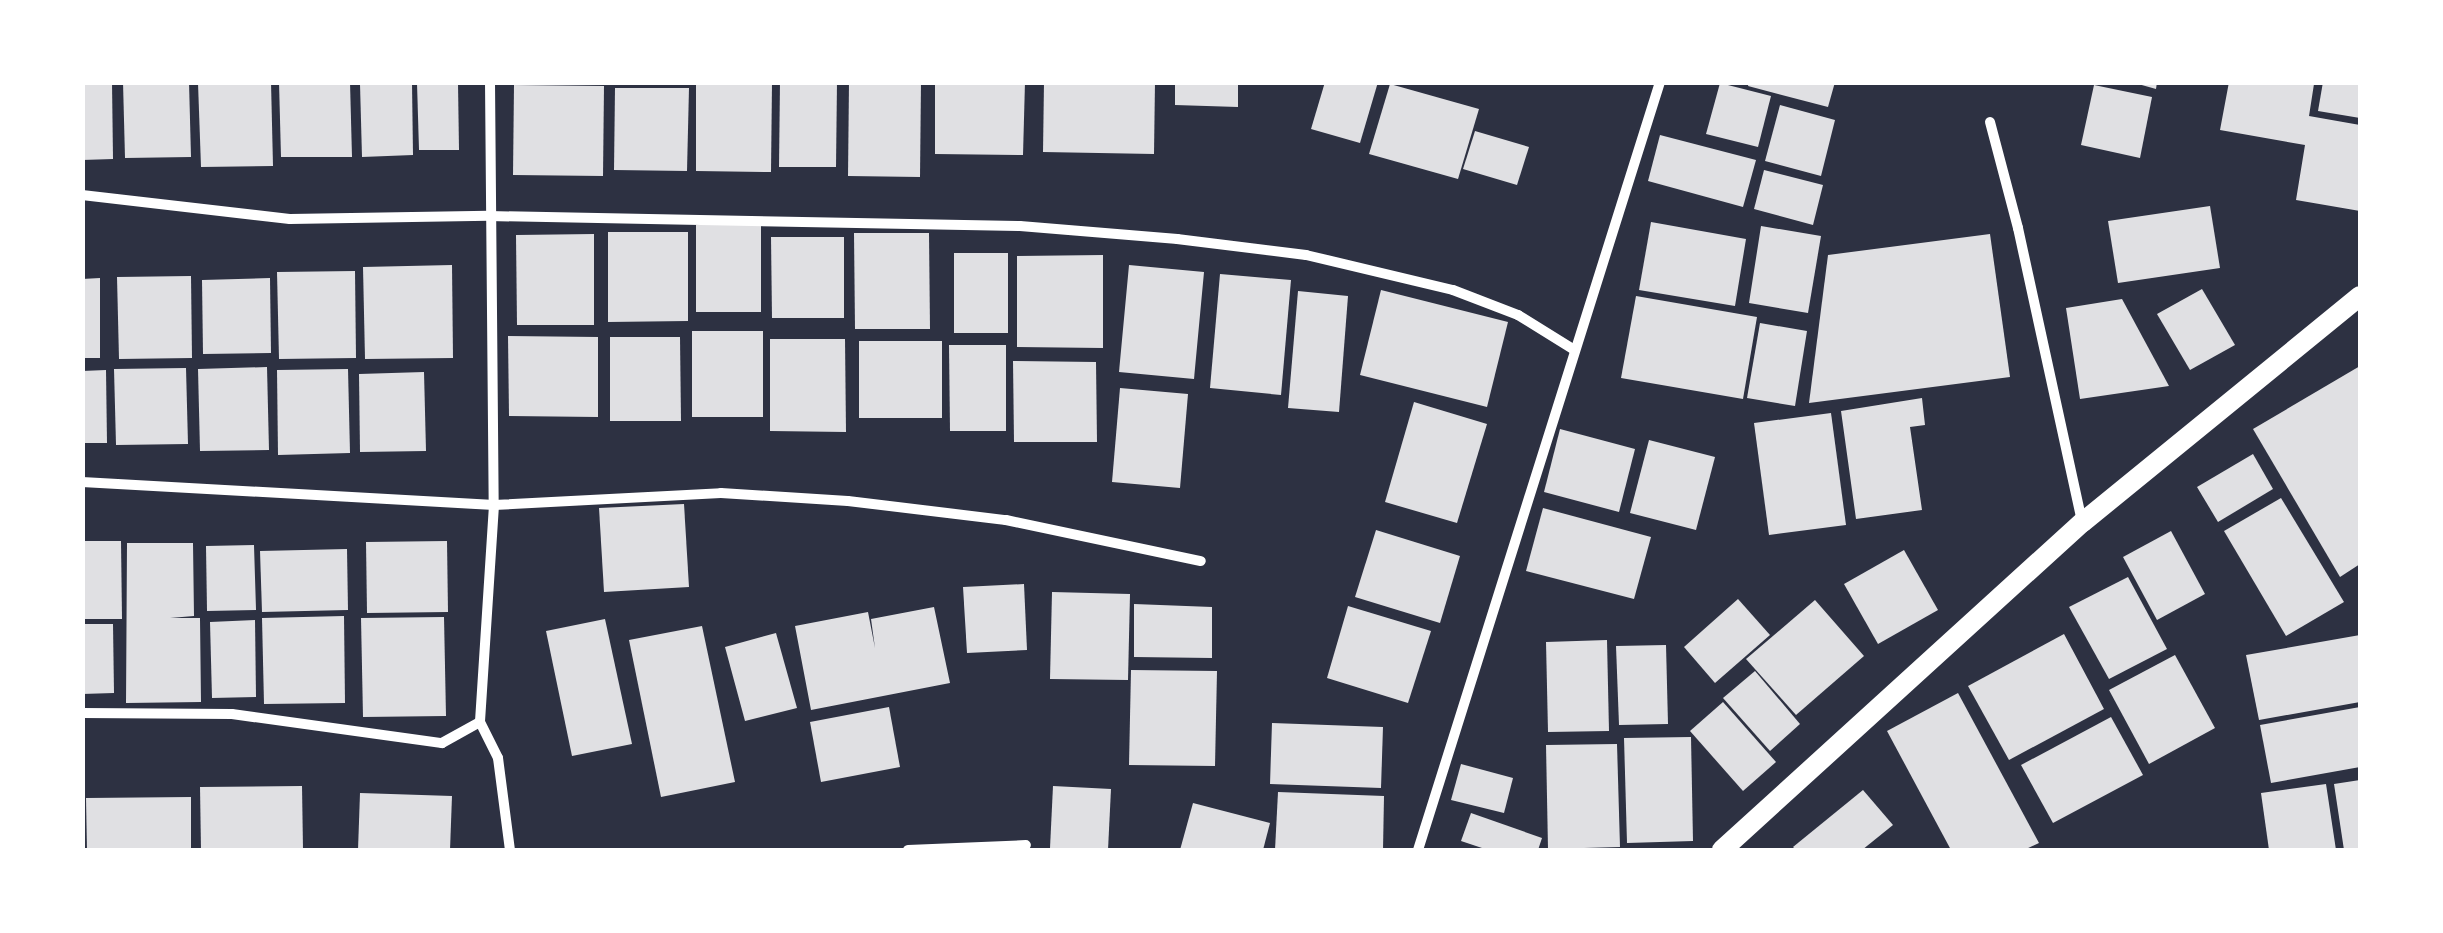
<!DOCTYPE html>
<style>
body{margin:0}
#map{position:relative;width:2443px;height:933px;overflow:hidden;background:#2d3142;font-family:Mulish,sans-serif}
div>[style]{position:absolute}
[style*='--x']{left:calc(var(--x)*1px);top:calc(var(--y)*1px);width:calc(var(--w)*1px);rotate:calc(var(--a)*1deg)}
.building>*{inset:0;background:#e0e0e3}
.minor>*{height:10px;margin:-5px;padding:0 5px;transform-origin:5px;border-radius:5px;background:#fff}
.secondary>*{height:20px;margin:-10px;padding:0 10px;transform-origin:10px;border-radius:10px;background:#fff}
span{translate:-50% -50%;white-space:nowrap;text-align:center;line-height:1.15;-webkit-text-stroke:8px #fff;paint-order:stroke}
.frame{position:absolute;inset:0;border:85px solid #fff;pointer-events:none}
</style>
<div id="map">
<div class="building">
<div style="clip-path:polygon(82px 82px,112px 82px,113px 159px,82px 160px)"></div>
<div style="clip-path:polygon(123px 82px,189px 82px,191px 157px,125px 158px)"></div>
<div style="clip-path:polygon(271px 82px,273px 166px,201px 167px,198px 83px)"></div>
<div style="clip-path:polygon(279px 82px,350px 82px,352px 157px,281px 157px)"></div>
<div style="clip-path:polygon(696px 82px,772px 83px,771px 172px,696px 171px)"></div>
<div style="clip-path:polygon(780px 82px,837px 82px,836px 167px,779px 167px)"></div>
<div style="clip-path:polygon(849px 82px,921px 82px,920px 177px,848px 176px)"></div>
<div style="clip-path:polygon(935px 82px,1025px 82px,1023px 155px,935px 154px)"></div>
<div style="clip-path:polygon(1044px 82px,1155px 82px,1154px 154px,1043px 152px)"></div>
<div style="clip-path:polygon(1175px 82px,1238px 82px,1238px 107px,1175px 105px)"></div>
<div style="clip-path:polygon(1325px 82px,1378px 82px,1360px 143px,1311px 129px)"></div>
<div style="clip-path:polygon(1749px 82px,1835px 82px,1828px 107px,1748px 86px)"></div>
<div style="clip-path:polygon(2131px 82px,2157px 82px,2156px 89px)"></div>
<div style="clip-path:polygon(2229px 82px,2314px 84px,2309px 116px,2360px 125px,2360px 211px,2296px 200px,2305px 145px,2220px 130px)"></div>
<div style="clip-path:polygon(2323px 82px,2360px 82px,2360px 118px,2318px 111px)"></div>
<div style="clip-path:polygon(412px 83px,413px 155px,362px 157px,360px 84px)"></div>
<div style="clip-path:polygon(417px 83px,458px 83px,459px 150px,419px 150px)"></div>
<div style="clip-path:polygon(1720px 83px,1771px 96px,1758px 147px,1706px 134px)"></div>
<div style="clip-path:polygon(1390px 84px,1479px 109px,1458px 179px,1369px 154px)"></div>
<div style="clip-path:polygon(514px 85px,604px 86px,603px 176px,513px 175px)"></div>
<div style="clip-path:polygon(2094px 85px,2152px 97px,2140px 158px,2081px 145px)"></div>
<div style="clip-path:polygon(615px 88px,689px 88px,687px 171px,614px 170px)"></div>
<div style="clip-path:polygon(1780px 105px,1835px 120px,1821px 176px,1765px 161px)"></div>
<div style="clip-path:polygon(1475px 131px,1529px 147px,1517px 185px,1463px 169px)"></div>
<div style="clip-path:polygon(1660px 135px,1756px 160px,1743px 207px,1648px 181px)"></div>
<div style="clip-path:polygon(1764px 170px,1823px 185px,1813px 225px,1754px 209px)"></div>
<div style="clip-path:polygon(2210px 206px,2220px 268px,2118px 283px,2108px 221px)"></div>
<div style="clip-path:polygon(1651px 222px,1746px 239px,1735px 306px,1639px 290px)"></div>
<div style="clip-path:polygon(761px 224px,761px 312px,696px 312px,696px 225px)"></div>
<div style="clip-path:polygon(1761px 226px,1821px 236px,1808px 313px,1749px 303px)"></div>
<div style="clip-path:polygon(608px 232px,688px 232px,688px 321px,608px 322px)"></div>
<div style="clip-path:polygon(854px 233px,929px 233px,930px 329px,855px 329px)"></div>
<div style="clip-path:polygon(594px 234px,594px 325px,517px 325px,516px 235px)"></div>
<div style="clip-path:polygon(1990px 234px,2010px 377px,1809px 403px,1828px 255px)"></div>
<div style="clip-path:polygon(771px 237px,844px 237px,844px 318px,772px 318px)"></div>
<div style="clip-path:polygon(954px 253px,1008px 253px,1008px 333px,954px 333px)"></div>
<div style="clip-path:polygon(1103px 255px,1103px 348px,1017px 347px,1017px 256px)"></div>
<div style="clip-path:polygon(452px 265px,453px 358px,365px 359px,363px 267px)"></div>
<div style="clip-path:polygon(1129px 265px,1204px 272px,1194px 379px,1119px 372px)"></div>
<div style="clip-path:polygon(355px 271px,356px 358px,279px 359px,277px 272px)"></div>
<div style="clip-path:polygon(1220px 274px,1291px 280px,1281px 395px,1210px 388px)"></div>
<div style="clip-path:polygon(191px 276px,192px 358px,119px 359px,117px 277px)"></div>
<div style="clip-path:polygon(100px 278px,100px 358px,82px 358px,82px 279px)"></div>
<div style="clip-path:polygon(270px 278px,271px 353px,203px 354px,202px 280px)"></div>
<div style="clip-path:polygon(2202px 289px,2235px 345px,2190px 370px,2157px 314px)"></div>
<div style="clip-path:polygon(1381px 290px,1508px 322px,1487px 407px,1360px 375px)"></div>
<div style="clip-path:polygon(1298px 291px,1348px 296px,1339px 412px,1288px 408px)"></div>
<div style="clip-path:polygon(1636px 296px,1757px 317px,1743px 399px,1621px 378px)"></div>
<div style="clip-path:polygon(2122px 299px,2169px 386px,2080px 399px,2066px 308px)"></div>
<div style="clip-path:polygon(1760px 323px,1807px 331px,1795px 406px,1747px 398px)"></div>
<div style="clip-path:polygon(692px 331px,763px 331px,763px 417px,692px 417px)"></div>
<div style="clip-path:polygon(508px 336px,598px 337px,598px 417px,509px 416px)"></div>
<div style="clip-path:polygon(610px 337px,680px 337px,681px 421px,610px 421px)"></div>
<div style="clip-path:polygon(770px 339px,845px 339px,846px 432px,770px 431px)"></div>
<div style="clip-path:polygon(859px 341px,942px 341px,942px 418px,859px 418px)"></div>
<div style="clip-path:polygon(949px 345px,1006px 345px,1006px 431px,950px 431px)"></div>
<div style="clip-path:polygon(1013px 361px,1096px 362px,1097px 442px,1014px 442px)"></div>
<div style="clip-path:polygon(2360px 366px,2360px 564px,2340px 577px,2253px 429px)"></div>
<div style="clip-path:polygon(267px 367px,269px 450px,200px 451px,198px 369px)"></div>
<div style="clip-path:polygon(186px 368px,188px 444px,116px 445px,114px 369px)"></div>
<div style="clip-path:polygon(348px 369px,350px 453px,278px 455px,277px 370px)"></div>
<div style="clip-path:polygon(106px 370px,107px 443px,82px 443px,82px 371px)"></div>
<div style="clip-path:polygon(424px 372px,426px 451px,360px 452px,359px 374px)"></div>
<div style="clip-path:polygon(1120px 388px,1188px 394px,1180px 488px,1112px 482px)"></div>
<div style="clip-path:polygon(1922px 398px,1925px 425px,1910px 427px,1922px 510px,1856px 519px,1841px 411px)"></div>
<div style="clip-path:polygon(1414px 402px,1487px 424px,1457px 523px,1385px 502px)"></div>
<div style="clip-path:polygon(1831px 413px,1846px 525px,1769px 535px,1754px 423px)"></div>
<div style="clip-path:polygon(1560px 429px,1635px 449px,1619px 512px,1544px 492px)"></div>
<div style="clip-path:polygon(1649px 440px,1715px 457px,1696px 530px,1630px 513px)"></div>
<div style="clip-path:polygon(2253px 454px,2273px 489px,2218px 522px,2197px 487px)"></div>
<div style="clip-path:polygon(2281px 498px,2344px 602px,2286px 636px,2224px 531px)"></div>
<div style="clip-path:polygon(684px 504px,689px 587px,604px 592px,599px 508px)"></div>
<div style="clip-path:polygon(1543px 508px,1651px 537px,1634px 599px,1526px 571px)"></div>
<div style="clip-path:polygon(1376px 530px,1460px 556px,1440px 623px,1355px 597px)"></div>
<div style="clip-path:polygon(2171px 531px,2205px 594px,2157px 620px,2123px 557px)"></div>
<div style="clip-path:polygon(82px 541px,121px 541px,122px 619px,82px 619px)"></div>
<div style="clip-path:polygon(447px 541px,448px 612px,367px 613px,366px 542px)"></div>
<div style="clip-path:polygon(127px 543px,193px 543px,194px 616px,170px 618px,200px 618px,201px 702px,126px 703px)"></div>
<div style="clip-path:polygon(254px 545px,256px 610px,207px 611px,206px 546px)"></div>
<div style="clip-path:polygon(347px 549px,348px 610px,262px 612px,260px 551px)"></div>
<div style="clip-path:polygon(1904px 550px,1938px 610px,1878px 644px,1844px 584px)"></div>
<div style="clip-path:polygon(2128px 577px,2167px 649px,2109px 679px,2069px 607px)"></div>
<div style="clip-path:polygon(1024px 584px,1027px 650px,967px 653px,963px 587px)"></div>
<div style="clip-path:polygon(1052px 592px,1130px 594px,1128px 680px,1050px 679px)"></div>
<div style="clip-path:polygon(1738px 599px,1770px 635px,1715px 683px,1684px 647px)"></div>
<div style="clip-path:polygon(1815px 600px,1864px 656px,1796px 715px,1746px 659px)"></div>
<div style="clip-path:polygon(1134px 604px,1212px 607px,1212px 658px,1134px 657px)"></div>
<div style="clip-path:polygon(1348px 606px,1431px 631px,1408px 703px,1327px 678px)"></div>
<div style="clip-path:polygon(934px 607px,950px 683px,811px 710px,795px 626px,868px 612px,875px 648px,871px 619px)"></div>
<div style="clip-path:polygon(344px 616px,345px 703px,264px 704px,262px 618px)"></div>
<div style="clip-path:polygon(444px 617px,446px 716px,363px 717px,361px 618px)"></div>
<div style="clip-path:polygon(605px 619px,632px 744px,572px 756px,546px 631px)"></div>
<div style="clip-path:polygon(255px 620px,256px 697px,212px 698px,210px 622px)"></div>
<div style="clip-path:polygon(82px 624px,113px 624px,114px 693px,82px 694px)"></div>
<div style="clip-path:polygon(702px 626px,735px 782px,661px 797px,629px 640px)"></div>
<div style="clip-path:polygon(776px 633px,797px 708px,745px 721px,725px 647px)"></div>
<div style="clip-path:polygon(2064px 634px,2104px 709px,2009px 760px,1968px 686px)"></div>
<div style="clip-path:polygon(2360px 635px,2360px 702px,2259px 720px,2246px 655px)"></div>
<div style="clip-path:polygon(1607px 640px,1609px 731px,1548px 732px,1546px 642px)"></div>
<div style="clip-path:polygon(1666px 645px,1668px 724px,1619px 725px,1616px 646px)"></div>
<div style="clip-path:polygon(2175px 655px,2215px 728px,2149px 764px,2109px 690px)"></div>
<div style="clip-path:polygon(1131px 670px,1217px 671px,1215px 766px,1129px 765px)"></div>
<div style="clip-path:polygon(1755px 671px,1800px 724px,1770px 751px,1723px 698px)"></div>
<div style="clip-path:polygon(1958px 693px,2039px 843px,2024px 850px,1951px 850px,1887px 731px)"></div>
<div style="clip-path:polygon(1723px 702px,1776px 762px,1743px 791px,1690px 731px)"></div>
<div style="clip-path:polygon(889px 707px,900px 767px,821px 782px,810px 722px)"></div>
<div style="clip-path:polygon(2360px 707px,2360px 767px,2271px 783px,2260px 725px)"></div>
<div style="clip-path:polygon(2111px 717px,2143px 775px,2053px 823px,2021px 765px)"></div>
<div style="clip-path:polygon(1272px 723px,1383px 727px,1381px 788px,1270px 784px)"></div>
<div style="clip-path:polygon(1691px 737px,1693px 841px,1627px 843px,1624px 738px)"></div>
<div style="clip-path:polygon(1617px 744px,1620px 847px,1548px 849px,1546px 745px)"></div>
<div style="clip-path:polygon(1461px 764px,1513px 778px,1504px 813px,1451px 800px)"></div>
<div style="clip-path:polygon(2360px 780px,2360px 850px,2344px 850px,2334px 784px)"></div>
<div style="clip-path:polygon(2326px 784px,2336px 850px,2269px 850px,2261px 793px)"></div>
<div style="clip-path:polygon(302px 786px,303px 850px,201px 850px,200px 787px)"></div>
<div style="clip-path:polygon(1053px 786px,1111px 789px,1108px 850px,1050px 848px)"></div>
<div style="clip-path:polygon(1863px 790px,1893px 825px,1862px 850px,1796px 850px,1793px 847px)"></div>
<div style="clip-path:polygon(1278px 792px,1384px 796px,1383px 850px,1275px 850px)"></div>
<div style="clip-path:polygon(360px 793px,452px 796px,450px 850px,358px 850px)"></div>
<div style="clip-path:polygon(191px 797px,191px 850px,87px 850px,86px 798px)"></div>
<div style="clip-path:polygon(1193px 803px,1270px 823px,1263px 850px,1180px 850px)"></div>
<div style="clip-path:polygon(1471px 813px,1542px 838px,1538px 850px,1488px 850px,1461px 841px)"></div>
</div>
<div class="minor">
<div style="--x:490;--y:82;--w:423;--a:89.5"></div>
<div style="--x:494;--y:505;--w:217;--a:93.7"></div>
<div style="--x:480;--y:722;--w:40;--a:63.4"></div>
<div style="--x:498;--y:758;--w:93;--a:82.6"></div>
<div style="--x:1990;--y:122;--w:110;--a:75.2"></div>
<div style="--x:2018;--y:228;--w:300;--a:77.7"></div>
<div style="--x:82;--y:195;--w:209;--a:6.6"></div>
<div style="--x:290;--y:219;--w:199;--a:-0.9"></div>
<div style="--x:489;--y:216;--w:531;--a:1.08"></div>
<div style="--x:1020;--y:226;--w:158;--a:4.7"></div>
<div style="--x:1177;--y:239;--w:130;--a:7.1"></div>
<div style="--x:1306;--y:255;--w:151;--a:13.4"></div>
<div style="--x:1453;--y:290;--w:70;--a:21"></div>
<div style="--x:1518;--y:315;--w:65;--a:31.7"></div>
<div style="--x:82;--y:482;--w:413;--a:3.2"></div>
<div style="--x:494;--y:505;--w:227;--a:-3"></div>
<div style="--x:721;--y:493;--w:127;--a:3.6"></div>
<div style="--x:848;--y:501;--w:159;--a:6.9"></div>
<div style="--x:1006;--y:520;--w:199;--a:11.9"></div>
<div style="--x:82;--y:713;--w:150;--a:0.4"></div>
<div style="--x:232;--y:714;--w:212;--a:7.9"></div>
<div style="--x:442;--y:743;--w:43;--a:-28.9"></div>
<div style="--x:908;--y:850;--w:118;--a:-2.4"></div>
<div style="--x:1418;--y:850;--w:805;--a:-72.51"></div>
</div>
<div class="secondary">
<div style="--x:1722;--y:850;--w:488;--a:-42.3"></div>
<div style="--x:2083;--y:522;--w:357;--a:-39.2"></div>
</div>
<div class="frame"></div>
</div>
